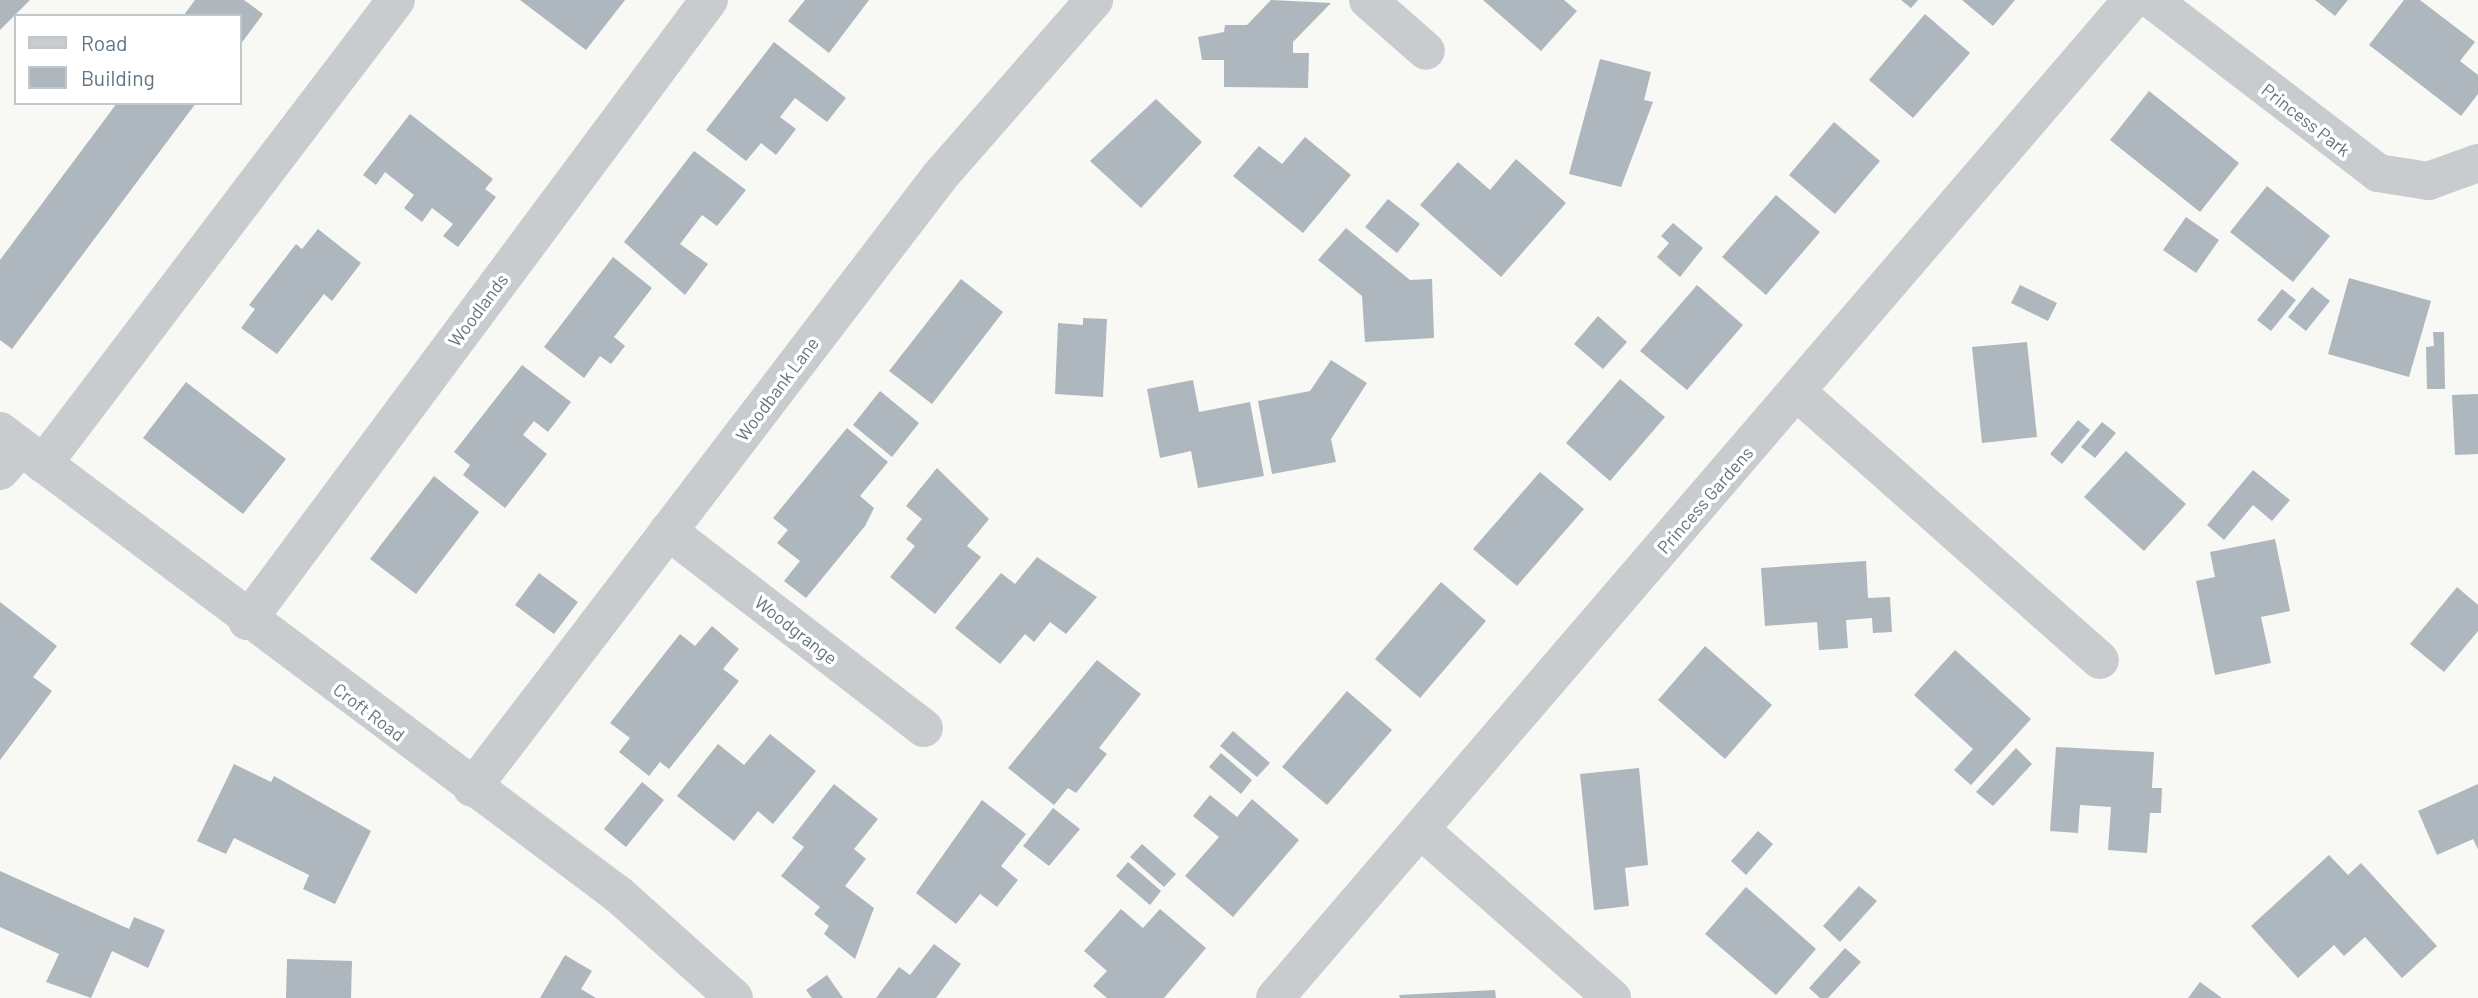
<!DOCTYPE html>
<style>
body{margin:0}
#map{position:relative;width:2478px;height:998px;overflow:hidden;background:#f8f8f5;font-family:Barlow,sans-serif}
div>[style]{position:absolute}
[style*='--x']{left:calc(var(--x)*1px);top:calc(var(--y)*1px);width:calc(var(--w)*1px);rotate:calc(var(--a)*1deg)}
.building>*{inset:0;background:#aeb7bd}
.minor>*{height:38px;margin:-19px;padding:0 19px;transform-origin:19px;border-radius:19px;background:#c8cccf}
span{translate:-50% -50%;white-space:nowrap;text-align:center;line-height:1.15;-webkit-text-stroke:7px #fff;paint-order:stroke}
.street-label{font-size:18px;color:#617583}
.legend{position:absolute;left:14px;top:14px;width:228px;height:91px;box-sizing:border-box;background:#fff;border:2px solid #c0c8cd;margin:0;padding:9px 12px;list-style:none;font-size:21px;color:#617583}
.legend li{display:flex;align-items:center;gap:14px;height:35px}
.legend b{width:35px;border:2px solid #c0c8cd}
</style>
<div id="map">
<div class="building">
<div style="clip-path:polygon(0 0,30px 0,0 30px)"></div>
<div style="clip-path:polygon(195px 0,244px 0,263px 14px,240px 45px,240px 16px,183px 16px)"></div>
<div style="clip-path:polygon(520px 0,625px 0,586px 50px)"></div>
<div style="clip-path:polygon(805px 0,869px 0,829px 53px,788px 21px)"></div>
<div style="clip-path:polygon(1271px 0,1331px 3px,1293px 42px,1293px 53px,1309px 53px,1308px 88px,1224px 87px,1224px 60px,1202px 60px,1198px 37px,1224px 32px,1225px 25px,1247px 25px)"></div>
<div style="clip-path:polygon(1483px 0,1564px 0,1577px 11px,1541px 51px)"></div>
<div style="clip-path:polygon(1901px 0,1918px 0,1911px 8px)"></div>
<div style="clip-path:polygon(1962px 0,2015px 0,1993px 26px)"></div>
<div style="clip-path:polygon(2315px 0,2348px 0,2335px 16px)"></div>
<div style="clip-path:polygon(2404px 0,2420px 0,2475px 42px,2460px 61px,2478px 75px,2478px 94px,2461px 116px,2369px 45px)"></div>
<div style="clip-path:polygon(1925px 14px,1970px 53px,1913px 118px,1869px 80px)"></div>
<div style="clip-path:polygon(774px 42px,846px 98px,827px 122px,795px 98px,780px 117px,796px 129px,776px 155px,761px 143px,746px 161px,706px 130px)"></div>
<div style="clip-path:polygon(1600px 59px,1651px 72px,1644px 100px,1653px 102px,1621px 187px,1569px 174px)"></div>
<div style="clip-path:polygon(2149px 91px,2239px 163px,2200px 212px,2110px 140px)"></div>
<div style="clip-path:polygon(1156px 99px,1202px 142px,1141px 208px,1090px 161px)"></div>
<div style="clip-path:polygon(117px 103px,196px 103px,12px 349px,0 340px,0 260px)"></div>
<div style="clip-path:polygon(410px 114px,493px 179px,485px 189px,496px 197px,458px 247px,443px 236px,453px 224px,432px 208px,422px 222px,404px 208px,414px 195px,385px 172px,376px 185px,363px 175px)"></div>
<div style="clip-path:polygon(1834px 122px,1880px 161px,1835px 214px,1789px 175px)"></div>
<div style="clip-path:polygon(1305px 137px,1351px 175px,1303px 233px,1233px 176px,1259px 146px,1282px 164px)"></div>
<div style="clip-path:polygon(694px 151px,746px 190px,717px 226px,702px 215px,680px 244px,708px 264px,685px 295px,624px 242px)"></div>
<div style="clip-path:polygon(1516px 159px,1566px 203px,1501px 277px,1420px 205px,1458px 162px,1490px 190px)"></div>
<div style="clip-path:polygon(2267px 186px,2330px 236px,2293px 282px,2230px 232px)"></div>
<div style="clip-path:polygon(1776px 195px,1820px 232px,1766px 295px,1722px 257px)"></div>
<div style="clip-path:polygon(1388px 199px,1420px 224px,1397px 253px,1365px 227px)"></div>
<div style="clip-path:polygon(2186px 217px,2219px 240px,2196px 273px,2163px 250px)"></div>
<div style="clip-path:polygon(1673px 223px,1703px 248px,1680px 277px,1657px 257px,1669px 243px,1661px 236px)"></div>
<div style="clip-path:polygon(1346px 228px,1410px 280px,1432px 279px,1434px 338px,1365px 342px,1362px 296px,1318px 260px)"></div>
<div style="clip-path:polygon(318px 229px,361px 263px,332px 301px,324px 294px,277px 354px,241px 328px,255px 309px,249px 305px,296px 244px,302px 249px)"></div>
<div style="clip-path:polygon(613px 257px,652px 288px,614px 337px,625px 346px,611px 364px,600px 356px,584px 378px,544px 347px)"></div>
<div style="clip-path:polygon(2349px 278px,2431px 301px,2409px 377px,2328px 354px)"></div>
<div style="clip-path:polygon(961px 279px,1003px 312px,932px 404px,889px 371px)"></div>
<div style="clip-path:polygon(1697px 285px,1743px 325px,1687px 390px,1640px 351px)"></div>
<div style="clip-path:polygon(2020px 285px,2057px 303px,2048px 321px,2011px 303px)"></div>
<div style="clip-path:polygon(2312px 287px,2330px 301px,2306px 331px,2288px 317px)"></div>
<div style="clip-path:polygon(2282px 289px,2296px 300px,2271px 331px,2257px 320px)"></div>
<div style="clip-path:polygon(1598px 316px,1627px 342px,1603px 369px,1574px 344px)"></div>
<div style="clip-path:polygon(1083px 318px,1107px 319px,1103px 397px,1055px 394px,1058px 323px,1083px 325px)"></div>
<div style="clip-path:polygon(2433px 332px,2444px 332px,2445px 389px,2427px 389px,2426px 347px,2434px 346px)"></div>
<div style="clip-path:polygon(2027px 342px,2037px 437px,1982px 443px,1972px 347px)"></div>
<div style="clip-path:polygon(1331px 360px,1367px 383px,1331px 439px,1336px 462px,1272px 474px,1258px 401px,1310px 391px)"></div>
<div style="clip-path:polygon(522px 365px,571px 402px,548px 432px,534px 421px,523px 435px,547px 454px,505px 508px,463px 475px,470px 465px,454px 452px)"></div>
<div style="clip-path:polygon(1620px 379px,1665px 417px,1610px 481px,1566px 443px)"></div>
<div style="clip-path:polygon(1193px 380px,1199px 412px,1250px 402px,1264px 476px,1198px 488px,1191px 451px,1160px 458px,1147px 389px)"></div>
<div style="clip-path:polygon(186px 382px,286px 459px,243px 514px,143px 438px)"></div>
<div style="clip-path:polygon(880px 391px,919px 423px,892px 457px,853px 425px)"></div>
<div style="clip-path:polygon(2478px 394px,2478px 454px,2455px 455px,2452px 395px)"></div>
<div style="clip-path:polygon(2078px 420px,2090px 430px,2062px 464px,2050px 454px)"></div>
<div style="clip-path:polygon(2102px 422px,2116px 433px,2095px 458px,2081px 447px)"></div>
<div style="clip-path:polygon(847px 428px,888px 462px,860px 496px,874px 508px,865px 526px,806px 598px,784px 581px,800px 561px,777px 543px,788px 530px,773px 518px)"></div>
<div style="clip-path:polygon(2126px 451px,2186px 504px,2144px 551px,2084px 497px)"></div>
<div style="clip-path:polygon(937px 468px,989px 519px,967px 546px,981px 557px,935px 614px,890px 577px,915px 546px,906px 539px,922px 519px,906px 506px)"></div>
<div style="clip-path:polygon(2253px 470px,2290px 500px,2272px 521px,2253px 505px,2224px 540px,2207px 525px)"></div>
<div style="clip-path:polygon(1540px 472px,1584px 509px,1517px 586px,1473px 549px)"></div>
<div style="clip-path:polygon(434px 476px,479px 512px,416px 594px,370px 559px)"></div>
<div style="clip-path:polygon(2275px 539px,2290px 611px,2261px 617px,2271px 663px,2215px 675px,2196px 581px,2215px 577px,2210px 552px)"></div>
<div style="clip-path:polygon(1037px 557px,1097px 597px,1066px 634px,1050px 622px,1034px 642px,1025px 634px,1000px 664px,955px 628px,1001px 573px,1015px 584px)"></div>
<div style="clip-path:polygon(1866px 561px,1868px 598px,1890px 597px,1892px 632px,1873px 633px,1872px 618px,1846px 620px,1848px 648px,1819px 650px,1817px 622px,1765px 626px,1761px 568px)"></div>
<div style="clip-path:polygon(539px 573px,578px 602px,554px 634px,515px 605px)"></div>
<div style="clip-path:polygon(1441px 582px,1486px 621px,1420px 698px,1375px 659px)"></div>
<div style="clip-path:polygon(2457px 587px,2478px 605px,2478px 631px,2444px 672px,2410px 644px)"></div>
<div style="clip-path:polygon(0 602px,57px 646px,33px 677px,52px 691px,0 760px)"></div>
<div style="clip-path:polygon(712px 626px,739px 649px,723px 669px,739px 681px,669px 769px,660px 762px,649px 776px,619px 752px,630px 738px,610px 723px,680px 634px,695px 646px)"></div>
<div style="clip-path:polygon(1705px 646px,1772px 705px,1725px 759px,1658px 700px)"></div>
<div style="clip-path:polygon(1955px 650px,2031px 719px,1971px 785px,1954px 770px,1973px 749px,1914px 695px)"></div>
<div style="clip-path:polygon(1097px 660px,1141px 694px,1099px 748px,1107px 754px,1076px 793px,1068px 788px,1054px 805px,1008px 768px)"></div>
<div style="clip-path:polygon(1347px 691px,1392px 730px,1327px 805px,1282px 767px)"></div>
<div style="clip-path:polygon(1233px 731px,1270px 763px,1257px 777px,1220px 746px)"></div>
<div style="clip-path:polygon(770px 734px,816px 771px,773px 824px,758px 811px,734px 841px,677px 796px,718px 744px,744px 765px)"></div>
<div style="clip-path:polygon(2056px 747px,2154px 752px,2152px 788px,2162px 788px,2161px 813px,2150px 813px,2147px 853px,2108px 850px,2111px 807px,2080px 805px,2078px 833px,2050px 831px)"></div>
<div style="clip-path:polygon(2016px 748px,2032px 764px,1993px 806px,1976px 792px)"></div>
<div style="clip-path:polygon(1221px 753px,1252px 780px,1241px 794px,1209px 767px)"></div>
<div style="clip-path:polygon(234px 764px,271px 782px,274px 776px,371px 831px,335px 904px,303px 889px,309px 875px,234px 838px,226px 854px,197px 841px)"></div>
<div style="clip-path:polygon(1639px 768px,1648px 865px,1625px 868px,1629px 906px,1594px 910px,1580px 774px)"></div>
<div style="clip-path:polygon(642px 782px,664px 800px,626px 847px,604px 829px)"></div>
<div style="clip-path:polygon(834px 784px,878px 819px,854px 849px,866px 859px,845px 886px,874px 908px,855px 959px,824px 934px,829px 926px,814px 914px,820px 907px,781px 876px,804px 847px,792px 838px)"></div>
<div style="clip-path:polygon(2478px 784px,2478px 849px,2473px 839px,2437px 855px,2418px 811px)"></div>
<div style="clip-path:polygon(1210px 795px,1237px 817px,1252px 799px,1299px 840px,1233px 917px,1185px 876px,1219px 837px,1193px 816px)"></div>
<div style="clip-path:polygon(982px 800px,1026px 834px,1001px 866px,1018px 880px,997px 907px,980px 894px,956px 924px,916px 893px)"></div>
<div style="clip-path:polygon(1053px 808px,1080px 829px,1049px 866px,1023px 846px)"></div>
<div style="clip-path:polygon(1758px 831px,1773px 844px,1746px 875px,1731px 861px)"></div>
<div style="clip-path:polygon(1142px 844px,1176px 874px,1164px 887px,1130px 857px)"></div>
<div style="clip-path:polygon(2329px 855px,2348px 875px,2361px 863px,2437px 946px,2402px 978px,2365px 937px,2344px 956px,2334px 945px,2298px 978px,2251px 926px)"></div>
<div style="clip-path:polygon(1128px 862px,1161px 891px,1150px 905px,1116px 876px)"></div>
<div style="clip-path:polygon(0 871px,129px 929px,134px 917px,165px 930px,148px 968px,112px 951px,91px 998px,46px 982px,59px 954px,0 927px)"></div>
<div style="clip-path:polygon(1859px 886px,1877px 901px,1840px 942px,1823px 926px)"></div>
<div style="clip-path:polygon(1746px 887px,1816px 949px,1776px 995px,1705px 934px)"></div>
<div style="clip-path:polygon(1121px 909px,1143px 928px,1160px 909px,1206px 948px,1164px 998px,1107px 998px,1093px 986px,1107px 971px,1084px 951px)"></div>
<div style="clip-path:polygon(934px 944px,961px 964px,936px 998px,876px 998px,899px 967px,910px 975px)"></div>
<div style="clip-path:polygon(1845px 948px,1861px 962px,1828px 998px,1820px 998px,1809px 988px)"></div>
<div style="clip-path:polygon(565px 955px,592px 971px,581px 989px,596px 998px,540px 998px)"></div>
<div style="clip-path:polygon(287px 959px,352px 961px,351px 998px,286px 998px)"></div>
<div style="clip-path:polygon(827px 975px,843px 998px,812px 998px,806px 990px)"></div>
<div style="clip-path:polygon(2200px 982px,2222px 998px,2188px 998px)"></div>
<div style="clip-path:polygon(1495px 990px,1496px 998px,1400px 998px,1399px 995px)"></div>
</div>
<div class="minor">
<div style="--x:1368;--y:0;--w:77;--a:41.3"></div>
<div style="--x:2152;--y:0;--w:285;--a:37.4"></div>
<div style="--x:2378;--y:173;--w:51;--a:9.1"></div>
<div style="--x:2428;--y:181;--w:53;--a:-19.8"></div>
<div style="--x:1798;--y:393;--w:403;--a:41.5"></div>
<div style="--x:0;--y:431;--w:774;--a:36.86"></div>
<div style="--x:619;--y:895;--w:154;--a:41.8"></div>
<div style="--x:43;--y:464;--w:583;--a:-52.74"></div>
<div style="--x:0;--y:471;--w:32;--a:-49"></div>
<div style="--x:668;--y:531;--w:323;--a:37.6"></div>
<div style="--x:247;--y:621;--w:774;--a:-53.35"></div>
<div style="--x:472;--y:788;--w:770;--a:-52.59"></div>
<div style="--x:940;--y:176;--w:234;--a:-48.8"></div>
<div style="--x:1422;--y:831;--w:253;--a:41.3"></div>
<div style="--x:1275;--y:998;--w:1315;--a:-49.35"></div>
</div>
<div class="street-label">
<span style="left:2306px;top:120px;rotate:38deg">Princess Park</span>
<span style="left:478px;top:310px;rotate:-53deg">Woodlands</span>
<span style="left:777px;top:389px;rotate:-53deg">Woodbank Lane</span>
<span style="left:1705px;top:500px;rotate:-49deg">Princess Gardens</span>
<span style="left:796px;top:630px;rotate:38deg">Woodgrange</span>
<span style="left:369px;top:712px;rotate:37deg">Croft Road</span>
</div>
<ul class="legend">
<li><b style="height:9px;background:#c8cccf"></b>Road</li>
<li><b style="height:19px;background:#aeb7bd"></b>Building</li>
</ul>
</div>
